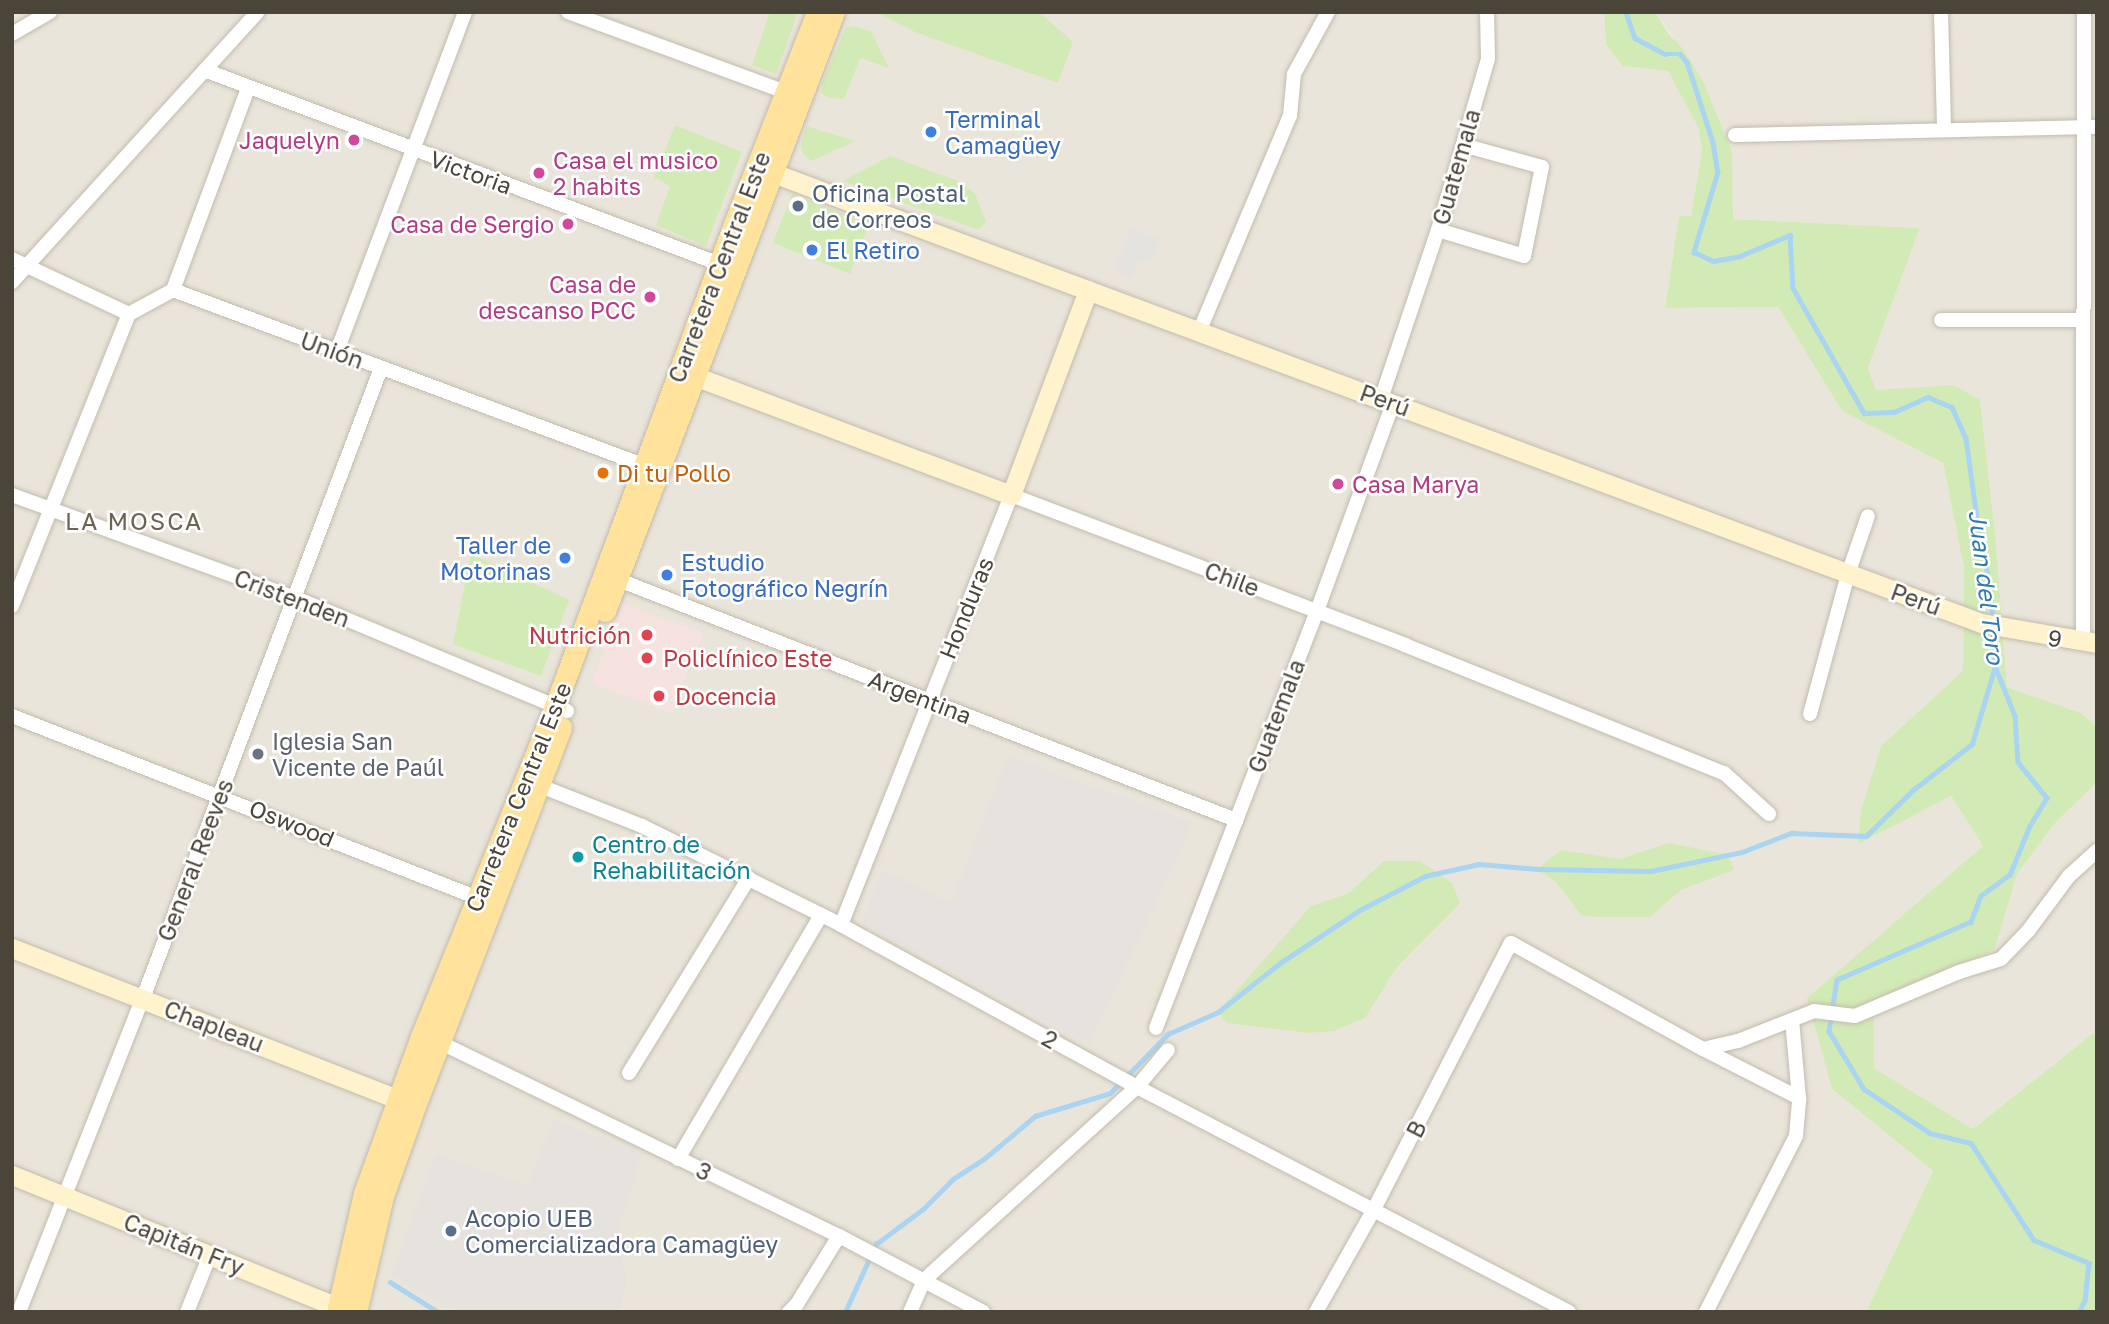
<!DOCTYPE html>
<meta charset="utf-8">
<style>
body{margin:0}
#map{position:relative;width:2109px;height:1324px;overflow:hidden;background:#f6f3ec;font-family:"Golos Text",sans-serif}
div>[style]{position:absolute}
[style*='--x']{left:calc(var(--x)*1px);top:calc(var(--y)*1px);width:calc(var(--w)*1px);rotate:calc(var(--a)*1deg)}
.residential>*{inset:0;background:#eae5da}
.industrial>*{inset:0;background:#e6e2dd}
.medical>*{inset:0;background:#f6e3e0}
.green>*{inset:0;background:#d2eab5}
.parking>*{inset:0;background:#e5e3e0}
.stream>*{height:4.5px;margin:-2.25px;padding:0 2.25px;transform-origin:2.25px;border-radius:2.25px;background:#a9d4f2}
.roads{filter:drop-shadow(0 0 2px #c2bbae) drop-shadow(0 0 2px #c2bbae)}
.street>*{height:14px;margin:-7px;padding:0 7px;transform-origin:7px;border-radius:7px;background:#fff}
.secondary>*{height:19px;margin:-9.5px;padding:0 9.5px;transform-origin:9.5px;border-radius:9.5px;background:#fff3cd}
.primary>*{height:21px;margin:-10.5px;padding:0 10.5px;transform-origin:10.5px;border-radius:10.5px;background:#ffe39c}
.dots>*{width:19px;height:19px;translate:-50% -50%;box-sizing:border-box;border:4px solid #fff;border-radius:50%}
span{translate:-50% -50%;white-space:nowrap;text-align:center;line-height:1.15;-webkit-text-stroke:5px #fff;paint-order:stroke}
.shop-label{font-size:23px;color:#366cbe}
.left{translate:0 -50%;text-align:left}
.right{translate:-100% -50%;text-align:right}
.hotel-label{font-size:23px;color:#b23c85}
.street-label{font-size:23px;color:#4b4439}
.service-label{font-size:23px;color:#4e5e75}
.food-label{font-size:23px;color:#c56008}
.health-label{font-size:23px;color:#be3a42}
.worship-label{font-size:23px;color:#5b616d}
.culture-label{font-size:23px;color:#0d838f}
.neighbourhood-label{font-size:24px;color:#6e6250;letter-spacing:2px}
.water-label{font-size:24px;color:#2e7ab2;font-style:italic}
.frame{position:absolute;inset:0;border:14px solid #4b4439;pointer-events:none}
</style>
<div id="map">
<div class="residential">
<div style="clip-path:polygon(12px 12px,1604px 12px,1606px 45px,1624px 66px,1668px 70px,1698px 127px,1702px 150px,1691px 217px,1679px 216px,1665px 308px,1778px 307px,1842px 411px,1943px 463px,1964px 569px,1963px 672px,1881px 746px,1858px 843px,1951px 796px,1983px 846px,1808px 998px,1832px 1089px,1933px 1171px,1866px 1312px,12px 1312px)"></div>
<div style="clip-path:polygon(1655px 12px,2097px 12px,2097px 727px,2081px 713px,2007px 687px,1996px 544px,1980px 400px,1898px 390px,1876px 390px,1868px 368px,1920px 228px,1732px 219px,1732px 151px,1704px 83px)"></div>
<div style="clip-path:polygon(2097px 782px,2097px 1030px,1973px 1129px,1874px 1068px,1874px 1009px,1995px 949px,2017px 874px,2055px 823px)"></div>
</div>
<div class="industrial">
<div style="clip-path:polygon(1008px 756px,1193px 823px,1089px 1044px,862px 923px,882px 870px,951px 903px)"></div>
<div style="clip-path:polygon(554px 1120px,642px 1153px,616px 1237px,627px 1279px,620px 1312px,456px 1312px,391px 1275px,436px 1154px,527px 1186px)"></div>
</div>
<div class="medical">
<div style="clip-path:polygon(621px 603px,703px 633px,671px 713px,592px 683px)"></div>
</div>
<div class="green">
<div style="clip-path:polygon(770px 12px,798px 12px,776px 74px,752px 65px)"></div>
<div style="clip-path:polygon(876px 12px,1039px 12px,1073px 42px,1058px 83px,915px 32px)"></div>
<div style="clip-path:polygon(1604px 12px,1655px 12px,1669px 34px,1683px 49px,1704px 83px,1732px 151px,1733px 219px,1920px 228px,1868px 368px,1876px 390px,1954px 385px,1980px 400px,1996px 544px,2007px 687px,2081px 713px,2097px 727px,2097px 782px,2055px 823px,2017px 874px,1995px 949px,1874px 1009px,1874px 1068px,1973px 1129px,2097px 1030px,2097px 1312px,1866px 1312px,1933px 1171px,1832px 1089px,1807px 998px,1983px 846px,1951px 796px,1858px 844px,1861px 811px,1881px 746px,1963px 671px,1964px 569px,1943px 463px,1842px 411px,1778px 307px,1665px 308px,1679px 216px,1691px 216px,1702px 150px,1698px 127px,1668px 71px,1623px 66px,1606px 45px)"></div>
<div style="clip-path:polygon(852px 26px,871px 31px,889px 68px,860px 58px,844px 99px,829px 98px,821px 93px,822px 83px,846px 28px)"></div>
<div style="clip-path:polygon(675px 125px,742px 152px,706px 246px,656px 225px,670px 186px,654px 177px)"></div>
<div style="clip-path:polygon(806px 126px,855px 141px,812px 161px,803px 154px,801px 146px)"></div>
<div style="clip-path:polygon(890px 156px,961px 182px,975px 194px,986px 222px,978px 230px,843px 181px)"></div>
<div style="clip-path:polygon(792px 194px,869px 224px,850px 274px,773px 243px)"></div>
<div style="clip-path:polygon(471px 554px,569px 600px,541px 676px,453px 644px)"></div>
<div style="clip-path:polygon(1669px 843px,1728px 855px,1734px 870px,1681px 890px,1650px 917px,1598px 917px,1581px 915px,1556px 882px,1537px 869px,1561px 850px,1620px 859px)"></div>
<div style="clip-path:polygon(1384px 861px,1420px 861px,1452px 883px,1460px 903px,1396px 968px,1365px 1018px,1334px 1031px,1308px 1033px,1227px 1023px,1218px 1012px,1310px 907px,1349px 893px)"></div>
</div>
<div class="parking">
<div style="clip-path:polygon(1132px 228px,1160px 240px,1151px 259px,1138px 262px,1132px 278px,1114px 270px)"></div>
</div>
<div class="stream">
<div style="--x:1626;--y:12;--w:28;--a:71"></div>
<div style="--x:1635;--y:38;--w:34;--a:28"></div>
<div style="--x:1665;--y:54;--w:15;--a:0"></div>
<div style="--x:1680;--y:54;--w:11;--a:49"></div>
<div style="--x:1687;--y:62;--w:84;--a:72"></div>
<div style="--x:1713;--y:142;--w:30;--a:81"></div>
<div style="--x:1718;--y:172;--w:84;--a:106.7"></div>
<div style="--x:1694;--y:252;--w:21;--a:25"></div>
<div style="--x:1713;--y:261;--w:27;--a:-10"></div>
<div style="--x:1740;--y:256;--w:54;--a:-22.8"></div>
<div style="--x:1790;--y:235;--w:53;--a:86.8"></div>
<div style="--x:1793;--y:288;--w:144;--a:60.4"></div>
<div style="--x:1864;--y:413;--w:30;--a:-2"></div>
<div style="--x:1894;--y:412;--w:37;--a:-24"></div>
<div style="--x:1928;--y:397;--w:26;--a:23"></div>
<div style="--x:1952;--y:407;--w:34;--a:66"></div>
<div style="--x:1966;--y:438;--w:89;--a:82.2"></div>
<div style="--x:1978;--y:526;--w:66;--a:78.7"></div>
<div style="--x:1991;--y:591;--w:27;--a:86"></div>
<div style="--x:1993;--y:630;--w:36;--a:87"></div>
<div style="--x:1995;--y:666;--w:54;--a:68.2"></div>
<div style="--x:2015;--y:716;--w:46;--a:86.3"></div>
<div style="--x:2018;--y:762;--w:46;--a:51.1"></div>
<div style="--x:2047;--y:798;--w:33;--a:121"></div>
<div style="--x:2030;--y:826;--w:53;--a:112.2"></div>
<div style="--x:2010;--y:875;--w:36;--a:144"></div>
<div style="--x:1981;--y:896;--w:28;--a:111"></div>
<div style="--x:1971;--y:922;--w:146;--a:156.6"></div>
<div style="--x:1837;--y:980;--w:52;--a:98.9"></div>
<div style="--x:1829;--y:1031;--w:68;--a:58.9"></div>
<div style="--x:1864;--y:1089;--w:79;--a:33.7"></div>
<div style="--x:1930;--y:1133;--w:42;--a:13.7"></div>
<div style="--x:1971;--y:1143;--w:116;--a:57"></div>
<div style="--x:2034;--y:1240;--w:60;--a:22.7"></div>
<div style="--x:2089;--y:1263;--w:38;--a:96"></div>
<div style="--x:2085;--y:1301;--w:13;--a:119"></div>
<div style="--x:390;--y:1282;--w:57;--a:32"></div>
<div style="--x:845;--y:1312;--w:75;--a:-65.5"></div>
<div style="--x:876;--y:1244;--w:59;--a:-36.7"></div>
<div style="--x:923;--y:1209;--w:42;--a:-45"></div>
<div style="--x:953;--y:1179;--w:37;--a:-33"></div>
<div style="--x:984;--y:1159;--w:67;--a:-40.1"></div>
<div style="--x:1035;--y:1116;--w:78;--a:-17"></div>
<div style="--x:1110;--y:1093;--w:83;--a:-45.5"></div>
<div style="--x:1168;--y:1034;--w:55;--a:-23.7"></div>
<div style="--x:1218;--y:1012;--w:79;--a:-38.3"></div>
<div style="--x:1280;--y:963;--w:96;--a:-33.5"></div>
<div style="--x:1360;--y:910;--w:73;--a:-27.6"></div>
<div style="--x:1425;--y:876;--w:55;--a:-12.5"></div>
<div style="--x:1479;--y:864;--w:58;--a:4.9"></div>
<div style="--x:1537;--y:869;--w:114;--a:1"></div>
<div style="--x:1651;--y:871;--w:93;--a:-11.8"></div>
<div style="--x:1742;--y:852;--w:53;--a:-21.2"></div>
<div style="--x:1791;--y:833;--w:75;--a:2.3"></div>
<div style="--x:1866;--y:836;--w:66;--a:-44.4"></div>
<div style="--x:1913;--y:790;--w:75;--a:-37.9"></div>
<div style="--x:1972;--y:744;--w:81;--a:-73.6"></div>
</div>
<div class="roads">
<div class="street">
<div style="--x:568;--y:12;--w:231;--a:20.2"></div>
<div style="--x:1941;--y:12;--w:118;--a:88.5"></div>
<div style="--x:12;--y:34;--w:44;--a:-30.1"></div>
<div style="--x:207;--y:71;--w:553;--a:20.63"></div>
<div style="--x:1735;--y:135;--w:362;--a:-1.3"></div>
<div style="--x:1438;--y:230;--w:90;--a:16.8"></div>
<div style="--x:1524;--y:256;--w:91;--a:-78.6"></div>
<div style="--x:1542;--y:167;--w:82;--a:-164.4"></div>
<div style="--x:12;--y:259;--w:129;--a:25.2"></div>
<div style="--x:12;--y:282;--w:365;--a:-47.7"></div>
<div style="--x:173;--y:290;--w:215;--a:-69.6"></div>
<div style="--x:129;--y:314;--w:50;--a:-28.6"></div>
<div style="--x:173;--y:290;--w:510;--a:20.42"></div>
<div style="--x:1941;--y:320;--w:142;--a:0"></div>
<div style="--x:1199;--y:332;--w:234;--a:-67.2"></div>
<div style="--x:1290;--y:116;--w:42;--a:-84.6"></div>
<div style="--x:1294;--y:74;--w:71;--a:-61.3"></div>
<div style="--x:337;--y:351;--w:362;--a:-69.3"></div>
<div style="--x:1381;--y:399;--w:178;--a:-71.4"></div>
<div style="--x:1438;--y:230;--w:178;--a:-73.7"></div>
<div style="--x:1488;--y:59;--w:47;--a:-91.2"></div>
<div style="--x:12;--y:495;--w:299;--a:20"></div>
<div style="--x:293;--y:597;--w:297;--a:22.6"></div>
<div style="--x:611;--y:577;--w:671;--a:21.25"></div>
<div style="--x:12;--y:606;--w:315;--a:-68.2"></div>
<div style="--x:2083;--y:642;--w:630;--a:-89.91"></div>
<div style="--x:1810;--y:714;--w:145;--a:-74.8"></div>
<div style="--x:1848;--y:574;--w:61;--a:-71"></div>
<div style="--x:12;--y:716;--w:506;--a:21.34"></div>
<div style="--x:533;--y:783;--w:117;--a:21.5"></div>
<div style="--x:642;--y:826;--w:222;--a:26.4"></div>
<div style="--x:841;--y:925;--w:337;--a:28.7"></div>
<div style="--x:1137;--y:1087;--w:487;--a:27.5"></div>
<div style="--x:841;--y:925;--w:462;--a:-68.4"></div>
<div style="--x:1011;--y:495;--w:422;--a:20.8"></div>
<div style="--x:1405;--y:645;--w:344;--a:21.9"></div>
<div style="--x:1724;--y:773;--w:61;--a:42.3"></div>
<div style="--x:1156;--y:1028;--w:447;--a:-68.9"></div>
<div style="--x:1317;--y:611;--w:221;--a:-69.9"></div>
<div style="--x:433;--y:1039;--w:451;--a:25.9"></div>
<div style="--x:839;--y:1236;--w:163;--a:27.8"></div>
<div style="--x:1703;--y:1049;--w:108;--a:27"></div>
<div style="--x:629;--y:1073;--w:229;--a:-58.4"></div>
<div style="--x:678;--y:1159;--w:283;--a:-59.6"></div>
<div style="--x:19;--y:1312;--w:338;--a:-68.5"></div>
<div style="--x:143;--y:998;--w:673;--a:-69.3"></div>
<div style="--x:187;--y:1312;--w:61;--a:-68"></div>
<div style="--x:789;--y:1312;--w:11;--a:-45"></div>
<div style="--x:797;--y:1304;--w:80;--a:-58.3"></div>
<div style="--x:910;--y:1312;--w:35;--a:-66"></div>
<div style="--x:924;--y:1280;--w:287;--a:-42.2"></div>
<div style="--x:1137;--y:1087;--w:48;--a:-50"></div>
<div style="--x:1316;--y:1312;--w:116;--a:-60.6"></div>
<div style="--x:1373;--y:1211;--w:301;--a:-62.8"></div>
<div style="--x:1511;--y:943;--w:219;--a:28.9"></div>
<div style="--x:1703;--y:1049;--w:36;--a:-13"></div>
<div style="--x:1738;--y:1041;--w:82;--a:-21.5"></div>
<div style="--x:1814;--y:1011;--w:41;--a:7"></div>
<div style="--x:1855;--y:1016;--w:113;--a:-22.9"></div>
<div style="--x:1959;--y:972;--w:44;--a:-17.2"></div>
<div style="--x:2001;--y:959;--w:39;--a:-46"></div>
<div style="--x:2028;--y:931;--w:69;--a:-53.3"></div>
<div style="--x:2069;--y:876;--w:38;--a:-42"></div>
<div style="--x:1706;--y:1312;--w:198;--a:-62.9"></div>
<div style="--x:1796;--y:1136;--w:38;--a:-85"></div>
<div style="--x:1799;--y:1098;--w:78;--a:-95.1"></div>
</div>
<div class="secondary">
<div style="--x:757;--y:167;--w:1306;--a:20.43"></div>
<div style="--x:1981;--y:623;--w:118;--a:9.8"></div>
<div style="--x:681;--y:371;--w:353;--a:20.6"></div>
<div style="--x:1011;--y:495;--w:219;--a:-69.4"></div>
<div style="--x:12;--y:948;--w:430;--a:21.4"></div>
<div style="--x:12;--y:1175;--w:340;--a:22.1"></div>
<div style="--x:327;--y:1303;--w:26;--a:13"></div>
</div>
<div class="primary">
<div style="--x:605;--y:611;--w:641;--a:-69.08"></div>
<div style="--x:337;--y:1312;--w:122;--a:-77.2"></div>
<div style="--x:364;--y:1193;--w:169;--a:-70"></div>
<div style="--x:422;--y:1034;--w:354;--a:-67.9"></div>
<div style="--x:555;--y:706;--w:514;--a:-69.63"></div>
<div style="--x:734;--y:224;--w:228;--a:-68.6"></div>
<div style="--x:356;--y:1312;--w:119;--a:-76.9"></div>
<div style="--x:383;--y:1196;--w:96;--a:-70.4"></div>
<div style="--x:415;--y:1106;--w:406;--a:-68.9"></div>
</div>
</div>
<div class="dots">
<div style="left:931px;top:132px;background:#3f7fe0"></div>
<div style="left:354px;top:140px;background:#d1479c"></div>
<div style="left:539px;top:173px;background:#d1479c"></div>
<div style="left:798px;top:206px;background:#5c6f8a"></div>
<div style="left:568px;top:224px;background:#d1479c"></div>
<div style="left:812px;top:250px;background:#3f7fe0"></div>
<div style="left:650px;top:297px;background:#d1479c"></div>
<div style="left:603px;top:473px;background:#e8710a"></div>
<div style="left:1338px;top:484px;background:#d1479c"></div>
<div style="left:565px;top:558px;background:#3f7fe0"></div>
<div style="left:667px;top:575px;background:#3f7fe0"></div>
<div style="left:647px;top:635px;background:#e0444e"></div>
<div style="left:647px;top:658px;background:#e0444e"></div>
<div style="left:659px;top:696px;background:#e0444e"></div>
<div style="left:258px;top:754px;background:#6b7280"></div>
<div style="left:578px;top:857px;background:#0f9aa8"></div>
<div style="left:451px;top:1231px;background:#5c6f8a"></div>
</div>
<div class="shop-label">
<span class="left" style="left:945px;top:132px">Terminal<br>Camagüey</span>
<span class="left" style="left:826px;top:250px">El Retiro</span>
<span class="right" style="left:551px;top:558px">Taller de<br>Motorinas</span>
<span class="left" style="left:681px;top:575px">Estudio<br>Fotográfico Negrín</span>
</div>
<div class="hotel-label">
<span class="right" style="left:340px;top:140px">Jaquelyn</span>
<span class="left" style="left:553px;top:173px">Casa el musico<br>2 habits</span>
<span class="right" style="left:554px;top:224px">Casa de Sergio</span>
<span class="right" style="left:636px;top:297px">Casa de<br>descanso PCC</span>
<span class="left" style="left:1352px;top:484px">Casa Marya</span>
</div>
<div class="street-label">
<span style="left:1456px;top:167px;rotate:-74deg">Guatemala</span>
<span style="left:471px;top:172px;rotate:20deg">Victoria</span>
<span style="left:719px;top:267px;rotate:-69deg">Carretera Central Este</span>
<span style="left:332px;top:350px;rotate:20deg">Unión</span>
<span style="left:1385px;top:400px;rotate:20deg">Perú</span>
<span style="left:1232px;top:579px;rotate:21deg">Chile</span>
<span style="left:292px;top:598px;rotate:21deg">Cristenden</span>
<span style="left:1916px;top:599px;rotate:20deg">Perú</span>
<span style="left:966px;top:608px;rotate:-68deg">Honduras</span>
<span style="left:2055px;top:638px;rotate:9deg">9</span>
<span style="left:920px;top:697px;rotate:21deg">Argentina</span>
<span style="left:1276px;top:716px;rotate:-69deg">Guatemala</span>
<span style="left:518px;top:797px;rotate:-68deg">Carretera Central Este</span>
<span style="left:292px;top:823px;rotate:22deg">Oswood</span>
<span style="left:195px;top:860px;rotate:-69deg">General Reeves</span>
<span style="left:214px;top:1026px;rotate:21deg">Chapleau</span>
<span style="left:1050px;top:1039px;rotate:29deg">2</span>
<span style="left:1416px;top:1129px;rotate:-63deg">B</span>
<span style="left:704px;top:1171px;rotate:26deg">3</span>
<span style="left:184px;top:1244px;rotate:22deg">Capitán Fry</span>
</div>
<div class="service-label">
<span class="left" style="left:812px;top:206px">Oficina Postal<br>de Correos</span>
<span class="left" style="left:465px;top:1231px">Acopio UEB<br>Comercializadora Camagüey</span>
</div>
<div class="food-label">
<span class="left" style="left:617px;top:473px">Di tu Pollo</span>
</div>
<div class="health-label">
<span class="right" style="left:631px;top:635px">Nutrición</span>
<span class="left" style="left:663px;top:658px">Policlínico Este</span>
<span class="left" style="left:675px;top:696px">Docencia</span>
</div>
<div class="worship-label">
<span class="left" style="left:272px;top:754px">Iglesia San<br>Vicente de Paúl</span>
</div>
<div class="culture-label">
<span class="left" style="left:592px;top:857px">Centro de<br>Rehabilitación</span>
</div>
<div class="neighbourhood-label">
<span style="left:134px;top:521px">LA MOSCA</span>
</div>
<div class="water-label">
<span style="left:1987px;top:587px;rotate:83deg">Juan del Toro</span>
</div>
<div class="frame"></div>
</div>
